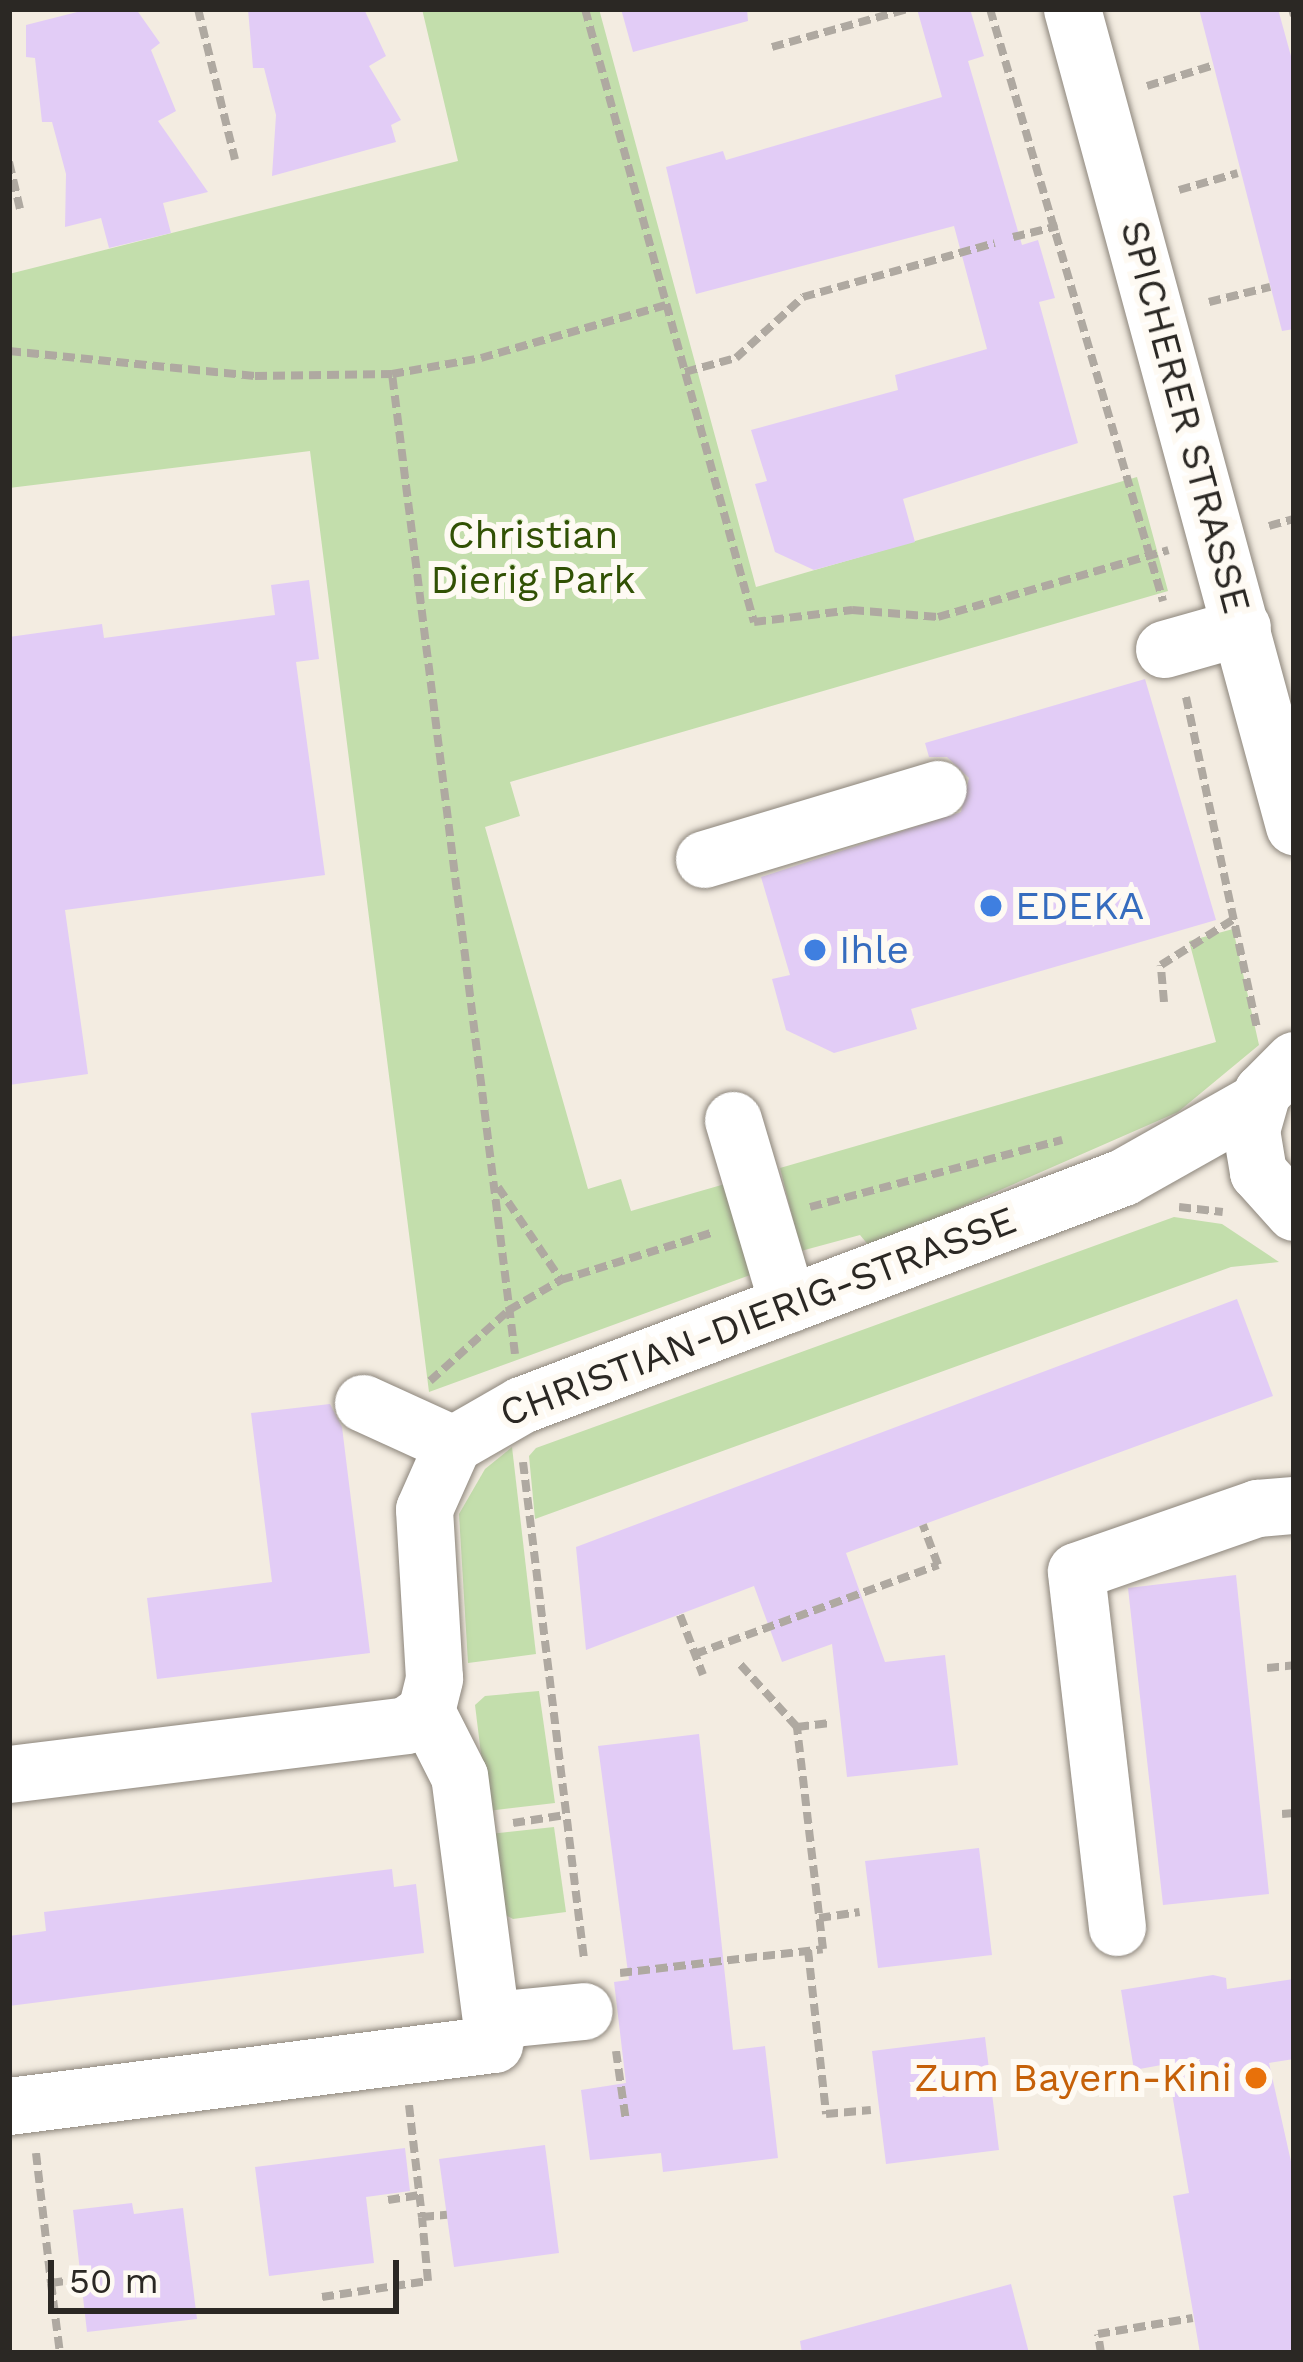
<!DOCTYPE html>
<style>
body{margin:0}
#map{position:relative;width:1303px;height:2362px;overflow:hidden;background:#f3ece1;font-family:"Work Sans",sans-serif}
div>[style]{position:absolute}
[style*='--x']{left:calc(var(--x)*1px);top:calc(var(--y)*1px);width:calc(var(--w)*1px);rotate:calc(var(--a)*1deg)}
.green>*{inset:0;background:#c3deac}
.building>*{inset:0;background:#e2ccf6}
.path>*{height:8px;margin-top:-4px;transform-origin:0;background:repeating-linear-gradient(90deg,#afa9a1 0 12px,transparent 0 18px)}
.roads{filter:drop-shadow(0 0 3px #8c857b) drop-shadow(0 0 3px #8c857b)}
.minor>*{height:57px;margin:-28.5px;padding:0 28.5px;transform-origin:28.5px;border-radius:28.5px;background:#fff}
.dots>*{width:33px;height:33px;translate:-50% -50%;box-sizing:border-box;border:6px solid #fefaf3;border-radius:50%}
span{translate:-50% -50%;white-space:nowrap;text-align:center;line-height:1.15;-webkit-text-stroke:12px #fefaf3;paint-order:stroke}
.street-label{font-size:39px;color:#2b2824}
.park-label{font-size:39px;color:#315104}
.shop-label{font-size:39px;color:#366cbe}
.left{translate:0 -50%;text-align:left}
.food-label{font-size:39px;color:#c56008}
.right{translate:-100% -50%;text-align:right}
.frame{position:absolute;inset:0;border:12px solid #2b2824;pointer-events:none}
.scale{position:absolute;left:48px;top:2260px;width:351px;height:54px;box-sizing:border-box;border:6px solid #2b2824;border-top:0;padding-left:15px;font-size:36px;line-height:42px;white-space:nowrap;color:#2b2824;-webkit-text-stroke:9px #fefaf3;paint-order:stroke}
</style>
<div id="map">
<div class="green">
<div style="clip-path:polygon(422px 9px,599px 9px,756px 587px,1137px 477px,1168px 591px,510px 782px,520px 816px,485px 827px,588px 1189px,621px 1179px,631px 1211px,725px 1184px,753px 1274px,429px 1392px,310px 451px,9px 488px,9px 274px,458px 161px)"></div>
<div style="clip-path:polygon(1233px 929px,1259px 1045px,1178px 1112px,870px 1247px,860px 1235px,801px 1251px,780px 1168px,1216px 1042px,1189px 941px)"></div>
<div style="clip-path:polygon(1174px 1217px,1222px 1224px,1279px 1262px,1231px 1267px,535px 1519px,529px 1456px,536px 1448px)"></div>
<div style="clip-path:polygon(512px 1447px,536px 1654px,468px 1663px,459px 1514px,485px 1469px)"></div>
<div style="clip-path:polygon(539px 1691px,555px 1803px,488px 1811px,475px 1705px,485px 1696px)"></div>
<div style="clip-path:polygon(554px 1827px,566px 1912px,513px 1919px,500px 1912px,490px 1834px)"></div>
</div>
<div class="building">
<div style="clip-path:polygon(89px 9px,136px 9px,160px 43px,151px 50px,176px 111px,158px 121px,208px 192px,163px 203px,171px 233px,109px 248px,101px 218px,65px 227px,66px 174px,52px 122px,42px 122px,35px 58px,26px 57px,26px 25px)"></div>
<div style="clip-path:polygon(248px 9px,364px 9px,386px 56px,369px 66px,401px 120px,391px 125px,396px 142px,272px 176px,276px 115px,264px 68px,253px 68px)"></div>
<div style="clip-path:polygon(621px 9px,747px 9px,748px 21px,633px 52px)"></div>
<div style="clip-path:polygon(917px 9px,970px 9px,984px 56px,968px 61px,1022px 245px,1038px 240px,1055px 298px,1039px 302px,1078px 443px,903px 499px,915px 542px,814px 570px,775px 552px,755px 484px,767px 481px,751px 430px,898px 390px,895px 375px,987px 349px,954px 226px,696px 294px,666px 167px,723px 151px,726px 160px,942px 97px)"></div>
<div style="clip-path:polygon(1199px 9px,1278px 9px,1294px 67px,1294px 329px,1282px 331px)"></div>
<div style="clip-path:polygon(309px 580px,319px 659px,296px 662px,325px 875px,65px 910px,88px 1074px,9px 1085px,9px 637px,102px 624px,104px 638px,275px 615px,271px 585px)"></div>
<div style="clip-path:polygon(1145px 679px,1216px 920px,911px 1009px,917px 1029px,834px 1053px,786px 1030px,772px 979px,790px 975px,761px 877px,961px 812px,969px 778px,947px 757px,929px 757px,925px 743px)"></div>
<div style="clip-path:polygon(1237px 1299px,1273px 1396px,846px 1553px,885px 1662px,945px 1655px,958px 1765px,847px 1777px,832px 1644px,782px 1662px,754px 1586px,586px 1650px,576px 1547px)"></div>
<div style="clip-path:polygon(330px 1404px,342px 1427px,370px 1653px,157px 1679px,147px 1598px,272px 1582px,251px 1413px)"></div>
<div style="clip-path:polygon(1236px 1575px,1269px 1894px,1163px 1905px,1128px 1588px)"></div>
<div style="clip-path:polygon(699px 1734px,733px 2050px,765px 2046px,778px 2158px,663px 2172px,661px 2153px,590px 2160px,581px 2090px,626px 2083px,614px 1982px,629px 1980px,598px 1746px)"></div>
<div style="clip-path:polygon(979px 1848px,992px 1955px,878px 1968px,865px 1861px)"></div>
<div style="clip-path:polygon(392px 1869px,394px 1887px,416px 1884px,424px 1953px,9px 2006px,9px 1936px,46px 1931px,44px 1912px)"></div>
<div style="clip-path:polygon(1213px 1975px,1226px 1978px,1227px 1989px,1294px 1979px,1294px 2059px,1269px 2063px,1294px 2175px,1294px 2353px,1200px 2353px,1173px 2196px,1189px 2193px,1167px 2064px,1134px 2070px,1121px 1990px)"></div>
<div style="clip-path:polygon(985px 2037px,999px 2150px,886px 2164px,872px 2051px)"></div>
<div style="clip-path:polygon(545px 2145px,559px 2253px,454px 2267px,439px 2159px)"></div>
<div style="clip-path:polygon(405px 2148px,410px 2191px,366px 2197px,374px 2263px,269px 2276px,255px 2167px)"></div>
<div style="clip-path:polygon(132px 2203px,134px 2214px,183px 2208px,197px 2319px,87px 2332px,73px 2210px)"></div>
<div style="clip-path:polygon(1011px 2284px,1029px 2353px,802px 2353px,800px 2341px)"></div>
</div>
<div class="path">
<div style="--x:198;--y:9;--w:155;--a:76.2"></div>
<div style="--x:585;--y:9;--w:636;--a:74.59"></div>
<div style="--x:754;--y:622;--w:99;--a:-7"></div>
<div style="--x:852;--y:610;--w:86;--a:4.7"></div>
<div style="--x:938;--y:617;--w:240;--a:-16.2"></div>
<div style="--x:990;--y:9;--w:617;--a:73.71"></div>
<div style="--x:1292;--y:9;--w:7;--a:74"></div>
<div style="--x:772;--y:47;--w:140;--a:-15.7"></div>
<div style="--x:1147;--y:86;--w:70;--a:-17.4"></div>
<div style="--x:9;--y:162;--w:48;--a:76.8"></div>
<div style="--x:1179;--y:190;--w:61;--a:-16.1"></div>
<div style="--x:1013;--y:237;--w:46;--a:-13.7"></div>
<div style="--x:1209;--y:302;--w:63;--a:-13.8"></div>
<div style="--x:9;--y:351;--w:247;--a:5.8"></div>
<div style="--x:255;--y:376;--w:137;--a:-0.8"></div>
<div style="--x:685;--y:372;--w:53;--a:-15.4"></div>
<div style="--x:736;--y:358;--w:91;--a:-42.3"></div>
<div style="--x:803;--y:297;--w:199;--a:-15.7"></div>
<div style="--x:1269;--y:526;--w:26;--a:-16"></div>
<div style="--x:1186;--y:697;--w:339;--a:77.9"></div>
<div style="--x:1164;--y:1002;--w:37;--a:-95"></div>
<div style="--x:1161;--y:965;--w:86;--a:-32.2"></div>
<div style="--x:498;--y:1187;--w:112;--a:55.9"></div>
<div style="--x:810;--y:1207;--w:261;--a:-14.9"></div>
<div style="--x:1179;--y:1207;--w:44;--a:6.5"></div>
<div style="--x:515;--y:1354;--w:988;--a:-97.15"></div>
<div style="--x:392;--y:374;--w:90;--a:-10.2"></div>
<div style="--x:481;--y:358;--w:192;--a:-16"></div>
<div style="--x:430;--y:1381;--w:106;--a:-41.9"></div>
<div style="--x:509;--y:1310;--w:60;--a:-30"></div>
<div style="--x:561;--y:1280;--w:160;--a:-17.4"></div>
<div style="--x:523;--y:1462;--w:501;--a:83"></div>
<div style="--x:680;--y:1615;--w:64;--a:69"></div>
<div style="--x:695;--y:1654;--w:259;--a:-20.1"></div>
<div style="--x:938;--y:1565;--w:43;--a:-110.6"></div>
<div style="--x:1267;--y:1668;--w:27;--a:-6"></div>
<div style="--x:797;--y:1727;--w:35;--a:-7"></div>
<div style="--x:1282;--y:1814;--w:12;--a:-5"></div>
<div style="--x:513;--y:1823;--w:53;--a:-8.7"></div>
<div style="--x:819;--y:1918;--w:41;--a:-8.3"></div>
<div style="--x:808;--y:1950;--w:165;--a:83.7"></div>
<div style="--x:826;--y:2114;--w:45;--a:-5.1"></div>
<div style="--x:620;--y:1973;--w:204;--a:-6.7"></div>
<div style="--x:823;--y:1949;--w:224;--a:-96.7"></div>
<div style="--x:797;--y:1727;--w:86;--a:-132.2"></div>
<div style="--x:616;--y:2051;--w:71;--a:81.9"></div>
<div style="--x:409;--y:2105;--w:113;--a:83.4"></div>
<div style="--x:422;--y:2217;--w:25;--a:-5"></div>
<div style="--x:36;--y:2153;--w:131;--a:83.4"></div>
<div style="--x:51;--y:2283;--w:30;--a:-8"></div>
<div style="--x:388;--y:2200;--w:32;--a:-9"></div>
<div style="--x:51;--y:2283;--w:71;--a:82.7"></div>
<div style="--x:322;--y:2297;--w:107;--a:-8.6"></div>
<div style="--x:428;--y:2281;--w:64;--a:-95.4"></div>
<div style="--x:1101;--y:2353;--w:19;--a:-99"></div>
<div style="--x:1098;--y:2334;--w:96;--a:-9.6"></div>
</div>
<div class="roads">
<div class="minor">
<div style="--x:1072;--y:9;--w:847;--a:74.8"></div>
<div style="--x:1164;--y:649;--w:81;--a:-15.8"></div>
<div style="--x:704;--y:859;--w:244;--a:-16.7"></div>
<div style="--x:1294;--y:1060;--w:45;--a:135"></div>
<div style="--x:1262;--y:1092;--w:40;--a:106"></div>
<div style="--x:1251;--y:1130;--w:43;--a:80.5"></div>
<div style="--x:1258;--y:1172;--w:54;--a:48"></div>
<div style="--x:733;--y:1120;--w:192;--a:73.4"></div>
<div style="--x:363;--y:1403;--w:99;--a:24.5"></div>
<div style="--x:9;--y:1774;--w:400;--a:-7"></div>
<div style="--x:406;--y:1725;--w:24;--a:-35"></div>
<div style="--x:426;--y:1711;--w:34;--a:-76"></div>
<div style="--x:434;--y:1678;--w:169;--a:-93.4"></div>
<div style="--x:424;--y:1509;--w:71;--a:-66"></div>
<div style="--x:453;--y:1444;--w:78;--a:-29.8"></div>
<div style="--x:521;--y:1405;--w:644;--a:-20.74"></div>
<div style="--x:1123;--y:1177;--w:155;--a:-29.4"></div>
<div style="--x:1117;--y:1927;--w:358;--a:-96.6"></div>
<div style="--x:1076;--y:1571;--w:192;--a:-19.2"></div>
<div style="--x:1257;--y:1508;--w:37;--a:-5"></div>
<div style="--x:492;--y:2020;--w:92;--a:-5.6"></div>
<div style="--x:9;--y:2106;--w:489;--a:-7.3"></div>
<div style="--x:494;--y:2044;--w:270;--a:-97.4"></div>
<div style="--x:459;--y:1776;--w:73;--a:-116.9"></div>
</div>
</div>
<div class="dots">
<div style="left:991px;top:906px;background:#3f7fe0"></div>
<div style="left:815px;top:950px;background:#3f7fe0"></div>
<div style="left:1256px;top:2078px;background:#e8710a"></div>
</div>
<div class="street-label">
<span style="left:1185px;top:417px;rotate:75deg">SPICHERER STRASSE</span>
<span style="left:758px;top:1317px;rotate:-21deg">CHRISTIAN-DIERIG-STRASSE</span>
</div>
<div class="park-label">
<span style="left:533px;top:558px">Christian<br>Dierig Park</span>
</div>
<div class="shop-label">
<span class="left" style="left:1015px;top:906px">EDEKA</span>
<span class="left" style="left:839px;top:950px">Ihle</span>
</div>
<div class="food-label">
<span class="right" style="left:1232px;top:2078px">Zum Bayern-Kini</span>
</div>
<div class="frame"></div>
<div class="scale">50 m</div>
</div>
